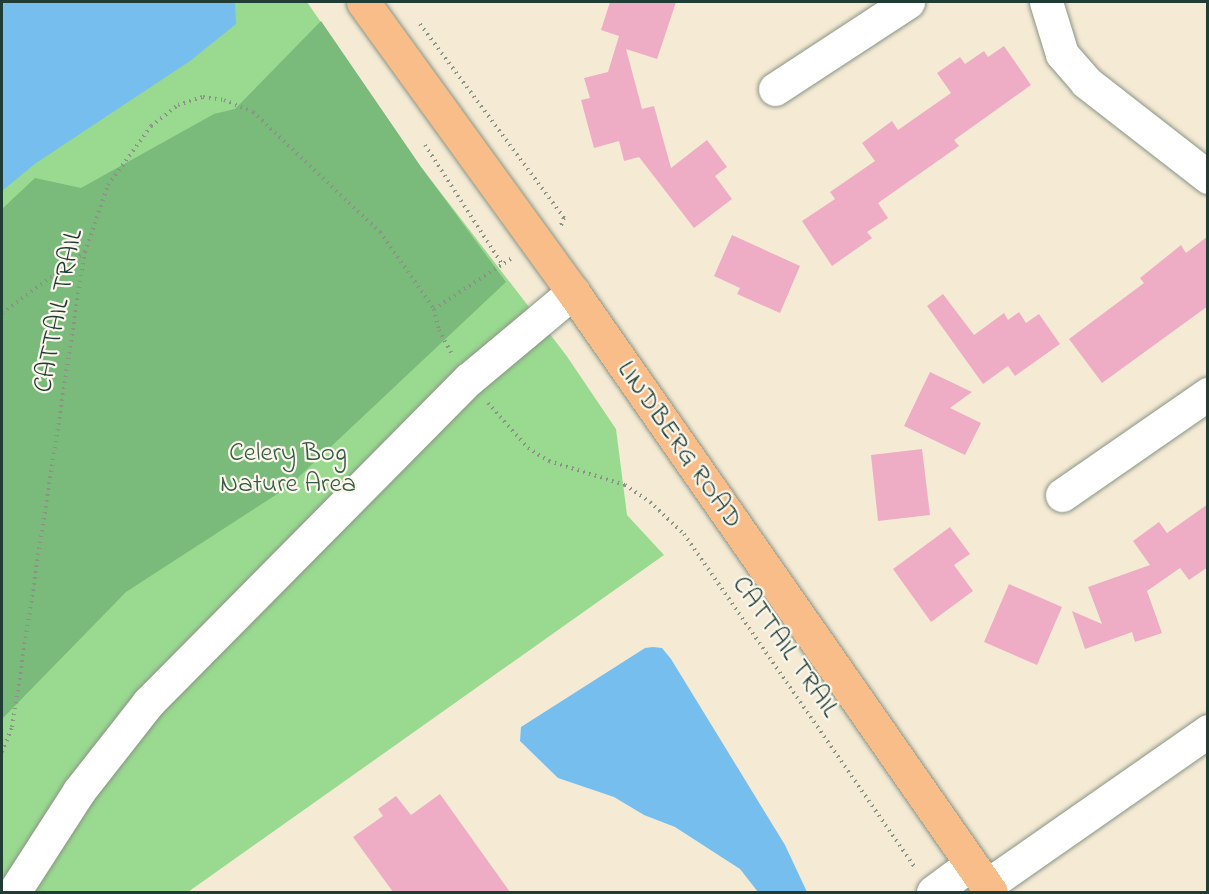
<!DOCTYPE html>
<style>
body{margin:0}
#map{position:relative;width:1209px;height:894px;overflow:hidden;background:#f5ebd5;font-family:"Indie Flower",sans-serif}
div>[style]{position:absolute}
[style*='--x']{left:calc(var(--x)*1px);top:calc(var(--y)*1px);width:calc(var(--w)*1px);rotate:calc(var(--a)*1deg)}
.green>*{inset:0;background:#99da90}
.forest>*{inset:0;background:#7aba7a}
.water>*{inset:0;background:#76beee}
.building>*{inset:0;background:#eeadc4}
.path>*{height:4px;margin-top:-2px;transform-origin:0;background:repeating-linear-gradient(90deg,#8a9484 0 1.5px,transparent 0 6px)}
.roads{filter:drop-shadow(0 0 2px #8a9484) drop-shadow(0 0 2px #8a9484)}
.minor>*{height:33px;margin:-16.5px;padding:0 16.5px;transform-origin:16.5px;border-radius:16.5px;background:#fff}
.major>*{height:33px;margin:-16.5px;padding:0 16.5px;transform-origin:16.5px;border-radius:16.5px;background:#f8bd88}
span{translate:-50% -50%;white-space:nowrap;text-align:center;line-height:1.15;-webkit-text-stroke:4.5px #fbf7ec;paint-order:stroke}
.street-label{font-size:27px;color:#1f3d34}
.park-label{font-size:27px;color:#375c46}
.frame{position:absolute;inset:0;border:3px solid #1f3d34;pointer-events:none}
</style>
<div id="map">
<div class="green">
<div style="clip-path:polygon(2px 2px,307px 2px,421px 167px,566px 355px,616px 429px,627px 515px,664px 555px,188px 892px,2px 892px)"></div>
</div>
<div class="forest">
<div style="clip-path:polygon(321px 21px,421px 167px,506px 282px,288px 487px,126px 592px,2px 719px,2px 209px,35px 178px,81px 188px,214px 114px,235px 109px)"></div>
</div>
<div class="water">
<div style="clip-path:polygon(2px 2px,235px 2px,236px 24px,190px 61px,36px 163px,2px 191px)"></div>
<div style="clip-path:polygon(653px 647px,662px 648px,671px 659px,785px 845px,807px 892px,758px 892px,740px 869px,675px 827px,644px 815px,614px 797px,558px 778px,520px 741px,521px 727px,645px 648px)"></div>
</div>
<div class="building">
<div style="clip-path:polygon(610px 2px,676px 2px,657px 59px,626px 49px,642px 109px,654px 106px,671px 168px,707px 140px,727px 167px,715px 176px,732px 199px,694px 228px,639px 157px,624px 161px,619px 141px,594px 148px,581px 100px,590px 98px,584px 78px,608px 72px,619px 36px,601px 30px)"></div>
<div style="clip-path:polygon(1004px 46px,1031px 85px,954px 140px,959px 146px,878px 203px,888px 218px,867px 232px,872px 238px,832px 266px,802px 221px,835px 199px,830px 192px,875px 161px,862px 143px,892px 121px,898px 130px,951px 93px,937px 73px,960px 57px,965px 64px,984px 51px,988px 57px)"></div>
<div style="clip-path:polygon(732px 235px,800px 266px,780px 313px,737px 294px,740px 288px,714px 276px)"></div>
<div style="clip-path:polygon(1208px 236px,1208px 306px,1102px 383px,1069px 339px,1144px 283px,1140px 278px,1181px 245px,1186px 253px)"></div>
<div style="clip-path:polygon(943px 294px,974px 335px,1004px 313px,1008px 320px,1019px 312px,1026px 323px,1039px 314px,1060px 344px,1015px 376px,1008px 366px,983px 384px,927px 306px)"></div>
<div style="clip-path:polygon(930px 372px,972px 392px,950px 408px,981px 423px,965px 455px,904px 426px)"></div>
<div style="clip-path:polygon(922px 449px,930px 515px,878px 521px,871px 455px)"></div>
<div style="clip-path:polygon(1208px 504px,1208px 567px,1189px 580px,1180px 568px,1147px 591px,1162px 633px,1135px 642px,1132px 632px,1085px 649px,1072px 611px,1102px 624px,1088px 587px,1150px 565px,1133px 541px,1159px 522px,1167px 533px)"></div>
<div style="clip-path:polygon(950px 527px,970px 554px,954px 565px,973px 591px,931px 622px,893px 569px)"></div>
<div style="clip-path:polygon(1009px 584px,1062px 607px,1037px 665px,984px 642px)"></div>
<div style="clip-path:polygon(440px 794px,510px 892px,393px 892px,353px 837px,383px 816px,378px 809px,396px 796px,411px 815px)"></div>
</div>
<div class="path">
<div style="--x:420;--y:24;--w:242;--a:53.4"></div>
<div style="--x:564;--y:218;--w:8;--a:113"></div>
<div style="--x:425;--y:145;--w:142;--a:57.1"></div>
<div style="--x:434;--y:309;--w:22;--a:77"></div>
<div style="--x:439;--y:330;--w:27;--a:62"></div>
<div style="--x:2;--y:313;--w:103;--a:-36.3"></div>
<div style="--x:488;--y:403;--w:60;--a:48.4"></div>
<div style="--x:528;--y:448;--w:25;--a:32"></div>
<div style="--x:549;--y:461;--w:80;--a:17.5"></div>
<div style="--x:625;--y:485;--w:30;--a:34"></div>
<div style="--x:650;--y:502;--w:47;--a:43.3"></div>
<div style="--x:684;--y:534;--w:405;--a:55.3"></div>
<div style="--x:2;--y:752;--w:27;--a:-68"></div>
<div style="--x:12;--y:727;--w:481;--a:-81.3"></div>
<div style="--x:85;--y:252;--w:71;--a:-71.1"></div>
<div style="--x:108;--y:185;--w:73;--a:-53.9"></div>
<div style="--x:151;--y:126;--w:34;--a:-38"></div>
<div style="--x:178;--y:105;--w:26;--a:-18"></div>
<div style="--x:203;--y:97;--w:21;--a:8"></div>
<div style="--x:224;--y:100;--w:31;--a:22"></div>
<div style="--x:253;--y:112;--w:175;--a:43.4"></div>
<div style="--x:380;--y:232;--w:94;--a:55"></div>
<div style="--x:434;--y:309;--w:93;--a:-33.2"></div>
</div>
<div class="roads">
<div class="minor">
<div style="--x:1046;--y:2;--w:54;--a:72.9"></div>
<div style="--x:1062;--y:54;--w:37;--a:49"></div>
<div style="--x:1086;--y:82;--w:155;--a:37.9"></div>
<div style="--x:775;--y:89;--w:159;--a:-33.2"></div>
<div style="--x:1062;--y:495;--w:178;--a:-34.7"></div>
<div style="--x:986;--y:886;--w:271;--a:-34.9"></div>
<div style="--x:14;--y:892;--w:120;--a:-57.2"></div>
<div style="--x:79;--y:791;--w:112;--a:-51.9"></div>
<div style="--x:148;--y:703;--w:456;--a:-45.3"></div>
<div style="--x:469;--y:379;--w:136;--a:-39.9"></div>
<div style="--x:933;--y:892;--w:47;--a:-36.4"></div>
</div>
<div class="major">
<div style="--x:363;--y:2;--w:358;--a:54.1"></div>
<div style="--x:573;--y:292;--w:731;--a:55.14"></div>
</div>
</div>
<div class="street-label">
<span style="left:59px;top:311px;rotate:-79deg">CATTAIL TRAIL</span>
<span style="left:679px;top:445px;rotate:55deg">LINDBERG ROAD</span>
<span style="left:785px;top:647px;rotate:55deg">CATTAIL TRAIL</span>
</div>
<div class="park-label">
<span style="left:288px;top:469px">Celery Bog<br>Nature Area</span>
</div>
<div class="frame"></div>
</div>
